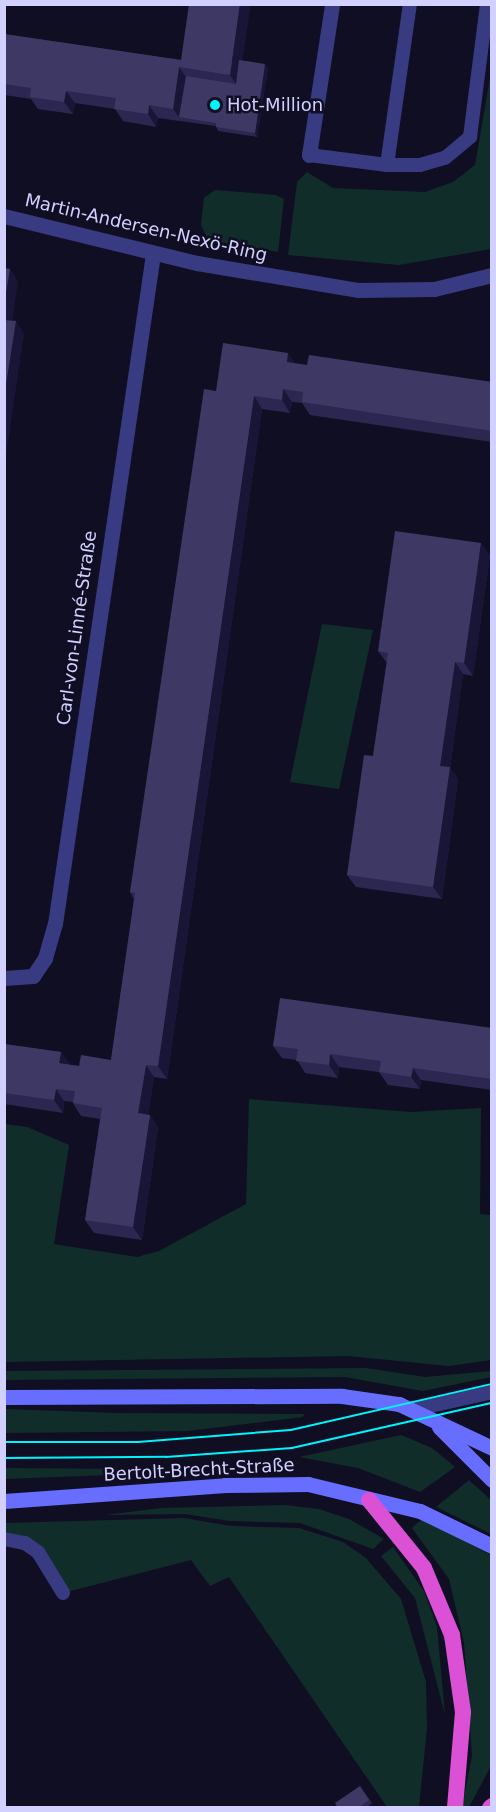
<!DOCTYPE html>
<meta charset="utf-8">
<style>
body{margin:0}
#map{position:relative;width:496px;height:1812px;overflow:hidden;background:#100e23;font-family:"DejaVu Sans",sans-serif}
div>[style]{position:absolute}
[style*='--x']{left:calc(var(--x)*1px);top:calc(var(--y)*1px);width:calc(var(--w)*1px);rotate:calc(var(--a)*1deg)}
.green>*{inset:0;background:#112d2a}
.service>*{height:14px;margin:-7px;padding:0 7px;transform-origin:7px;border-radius:7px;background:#393b82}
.minor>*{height:15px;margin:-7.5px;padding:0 7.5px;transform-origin:7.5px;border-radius:7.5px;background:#393b82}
.secondary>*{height:15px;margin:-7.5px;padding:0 7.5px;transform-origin:7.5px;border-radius:7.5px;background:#676eff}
.trunk>*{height:16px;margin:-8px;padding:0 8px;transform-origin:8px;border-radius:8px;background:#da51d6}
.tram>*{height:1.5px;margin:-0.75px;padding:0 0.75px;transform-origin:0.75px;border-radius:0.75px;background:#00f4fb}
.wall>*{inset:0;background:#2c2751}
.shaded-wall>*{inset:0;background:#191537}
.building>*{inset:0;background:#3d3964}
.dots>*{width:16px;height:16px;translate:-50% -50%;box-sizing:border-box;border:3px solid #100e23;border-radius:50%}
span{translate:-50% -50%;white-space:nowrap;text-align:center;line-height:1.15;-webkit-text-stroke:5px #100e23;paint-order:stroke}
.poi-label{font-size:18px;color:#d2d0ff}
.left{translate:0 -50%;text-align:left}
.street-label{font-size:18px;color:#d2d0ff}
.frame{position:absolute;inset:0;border:6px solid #d2d0ff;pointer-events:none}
</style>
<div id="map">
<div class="green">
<div style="clip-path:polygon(491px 72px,491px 249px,399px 265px,288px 255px,297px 182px,307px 172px,333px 188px,425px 192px,453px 182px,475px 165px)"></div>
<div style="clip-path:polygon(215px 190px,276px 195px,284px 199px,278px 252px,208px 240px,201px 225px,204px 198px)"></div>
<div style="clip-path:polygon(322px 624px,373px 630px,339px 789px,290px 782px)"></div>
<div style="clip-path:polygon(249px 1099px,411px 1112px,481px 1108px,480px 1214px,491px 1215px,491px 1360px,449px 1366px,348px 1356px,5px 1362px,5px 1124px,27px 1127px,69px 1145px,54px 1244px,137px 1257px,159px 1251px,246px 1204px)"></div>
<div style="clip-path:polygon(366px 1368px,425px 1377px,491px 1371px,491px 1377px,423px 1391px,345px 1377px,4px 1380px,5px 1371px)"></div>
<div style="clip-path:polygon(5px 1409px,117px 1413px,304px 1414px,303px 1417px,188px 1431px,5px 1433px)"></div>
<div style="clip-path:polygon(401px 1435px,432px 1448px,455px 1467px,420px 1492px,358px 1468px,299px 1457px)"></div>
<div style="clip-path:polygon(5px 1468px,135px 1469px,135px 1474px,5px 1479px)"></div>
<div style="clip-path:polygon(469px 1480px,491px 1500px,491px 1534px,436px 1507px)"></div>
<div style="clip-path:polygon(285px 1505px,319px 1509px,349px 1519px,384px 1539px,373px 1549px,300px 1523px,230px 1521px,185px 1514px,105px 1515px,161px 1508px)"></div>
<div style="clip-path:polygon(184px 1518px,231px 1526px,299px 1528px,343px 1542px,366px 1558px,401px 1599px,426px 1682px,427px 1728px,419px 1807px,387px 1807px,229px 1577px,210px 1586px,191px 1560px,63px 1593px,38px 1552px,5px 1540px,5px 1523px)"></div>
<div style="clip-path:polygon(422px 1519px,491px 1555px,491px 1766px,469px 1807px,462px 1807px,472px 1756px,464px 1643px,449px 1579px,412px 1528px)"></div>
<div style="clip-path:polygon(393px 1547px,424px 1591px,437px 1627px,445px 1715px,415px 1598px,381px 1556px)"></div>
</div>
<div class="service">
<div style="--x:309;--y:155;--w:79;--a:7.3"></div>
<div style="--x:387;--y:165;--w:33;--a:0"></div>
<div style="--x:420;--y:165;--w:26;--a:-16"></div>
<div style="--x:445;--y:158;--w:33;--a:-40"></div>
<div style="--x:470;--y:137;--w:134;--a:-82.7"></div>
<div style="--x:387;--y:165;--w:163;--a:-81.9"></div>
<div style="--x:413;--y:1410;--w:81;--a:-12.8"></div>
<div style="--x:4;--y:1539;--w:21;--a:11"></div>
<div style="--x:25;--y:1543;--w:16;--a:35"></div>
<div style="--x:38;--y:1552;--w:48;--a:58.6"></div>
</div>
<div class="minor">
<div style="--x:309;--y:155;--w:153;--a:-81.3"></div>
<div style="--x:4;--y:216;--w:199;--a:13.7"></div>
<div style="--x:197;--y:263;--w:164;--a:9.5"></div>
<div style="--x:359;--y:290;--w:75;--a:-0.8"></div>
<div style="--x:434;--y:289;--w:60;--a:-13.6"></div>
<div style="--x:4;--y:978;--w:29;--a:-4"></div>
<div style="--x:33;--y:976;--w:22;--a:-56"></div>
<div style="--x:45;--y:958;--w:35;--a:-74"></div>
<div style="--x:55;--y:924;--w:677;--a:-81.68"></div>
</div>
<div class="secondary">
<div style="--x:4;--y:1397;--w:338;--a:-0.2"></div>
<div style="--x:342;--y:1396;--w:58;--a:8"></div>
<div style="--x:399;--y:1404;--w:103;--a:25.3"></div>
<div style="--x:439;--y:1427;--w:75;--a:45"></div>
<div style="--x:4;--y:1501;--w:222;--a:-4.1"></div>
<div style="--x:225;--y:1485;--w:83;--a:-0.7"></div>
<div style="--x:308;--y:1484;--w:115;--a:13.6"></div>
<div style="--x:420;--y:1511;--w:80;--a:25.9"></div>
</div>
<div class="trunk">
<div style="--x:369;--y:1500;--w:87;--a:51"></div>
<div style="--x:424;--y:1568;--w:73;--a:67.3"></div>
<div style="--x:452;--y:1635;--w:78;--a:81.9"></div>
<div style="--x:463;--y:1712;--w:96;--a:94.8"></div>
<div style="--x:490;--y:1808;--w:3;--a:-45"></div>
</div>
<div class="tram">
<div style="--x:4;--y:1442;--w:134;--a:0"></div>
<div style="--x:138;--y:1442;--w:153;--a:-4.5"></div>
<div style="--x:291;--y:1430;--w:206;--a:-12.9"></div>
<div style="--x:4;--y:1458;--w:162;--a:-0.4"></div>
<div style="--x:166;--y:1457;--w:126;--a:-4.1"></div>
<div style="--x:292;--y:1448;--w:205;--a:-12.7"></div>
</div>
<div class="wall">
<div style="clip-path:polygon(4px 34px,181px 60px,242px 61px,268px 68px,257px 137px,218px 131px,216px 126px,158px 118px,156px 127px,123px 121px,115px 109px,75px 103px,73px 114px,38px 109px,31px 99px,4px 95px)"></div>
<div style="clip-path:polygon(296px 364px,492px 382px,492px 442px,310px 415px,302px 403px,292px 402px,290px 413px,262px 409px,167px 1079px,154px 1077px,148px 1115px,150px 1115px,158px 1127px,142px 1240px,94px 1233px,85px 1220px,100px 1119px,81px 1116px,73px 1103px,73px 1102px,64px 1101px,63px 1113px,4px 1104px,4px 1044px,61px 1052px,70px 1065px,79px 1066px,111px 1060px,134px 899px,130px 892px,216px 391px)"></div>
<div style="clip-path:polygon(490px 555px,473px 676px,463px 674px,450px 768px,458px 779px,442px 899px,356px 887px,347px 875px,373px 756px,387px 663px,378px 651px)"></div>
<div style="clip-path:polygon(492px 1028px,492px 1090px,421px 1080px,420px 1089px,388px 1085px,379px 1072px,339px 1067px,338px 1078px,305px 1073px,297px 1060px,282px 1058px,273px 1046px)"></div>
<div style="clip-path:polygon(360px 1786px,372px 1803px,366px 1808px,338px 1808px)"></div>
</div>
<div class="shaded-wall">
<div style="clip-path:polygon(240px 4px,251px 4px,238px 87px,230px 75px)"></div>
<div style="clip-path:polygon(265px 64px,268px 68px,257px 137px,255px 133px)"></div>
<div style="clip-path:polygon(179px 67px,188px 80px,179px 117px,173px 109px)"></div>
<div style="clip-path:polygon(66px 91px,75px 103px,73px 114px,64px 102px)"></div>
<div style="clip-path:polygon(149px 105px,158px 118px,156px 127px,148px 114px)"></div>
<div style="clip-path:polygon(10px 269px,18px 281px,11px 332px,4px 322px,4px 306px)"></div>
<div style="clip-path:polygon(16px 321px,24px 334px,4px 469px,4px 398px)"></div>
<div style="clip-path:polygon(288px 353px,297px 365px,287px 362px)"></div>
<div style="clip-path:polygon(283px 389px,292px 402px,290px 413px,282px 400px)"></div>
<div style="clip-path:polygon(254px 396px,262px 409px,167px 1079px,158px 1066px)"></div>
<div style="clip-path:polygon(481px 543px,490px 555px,473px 676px,464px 663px)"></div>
<div style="clip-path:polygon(455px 662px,463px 674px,450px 768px,458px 779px,442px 899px,433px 887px,440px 766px)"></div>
<div style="clip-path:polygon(61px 1052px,70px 1064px,68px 1076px,59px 1063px)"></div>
<div style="clip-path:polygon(330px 1054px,339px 1067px,338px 1078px,329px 1065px)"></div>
<div style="clip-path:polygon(146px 1065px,154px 1077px,147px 1126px,138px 1113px)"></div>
<div style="clip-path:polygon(413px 1068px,421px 1080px,420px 1089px,411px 1077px)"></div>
<div style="clip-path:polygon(56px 1089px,64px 1101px,63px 1113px,54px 1100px)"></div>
<div style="clip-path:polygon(150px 1115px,158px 1127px,142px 1240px,133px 1227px)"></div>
</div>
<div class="building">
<div style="clip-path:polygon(189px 4px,240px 4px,230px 75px,179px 67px,173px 109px,149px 105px,148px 114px,114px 109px,116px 98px,66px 91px,64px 102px,30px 97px,31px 88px,4px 84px,4px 34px,181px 60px)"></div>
<div style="clip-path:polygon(239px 60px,265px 64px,255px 133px,216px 127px,216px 123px,179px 117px,186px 76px,236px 84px)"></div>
<div style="clip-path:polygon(4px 268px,10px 269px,4px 306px)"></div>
<div style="clip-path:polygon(4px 320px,16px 321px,4px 398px)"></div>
<div style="clip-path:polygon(223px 343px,288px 353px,287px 362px,307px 365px,309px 355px,492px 382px,492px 431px,302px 402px,303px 392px,283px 389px,282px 400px,254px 396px,158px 1066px,146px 1065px,138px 1113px,150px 1115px,133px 1227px,85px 1220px,102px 1108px,73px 1103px,75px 1091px,56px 1089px,54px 1100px,4px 1093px,4px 1044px,61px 1052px,59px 1063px,72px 1065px,79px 1066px,81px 1055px,111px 1060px,135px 893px,130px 892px,204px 389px,216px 391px)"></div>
<div style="clip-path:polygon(395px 531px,481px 543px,464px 663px,455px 662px,440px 766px,450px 767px,433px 887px,347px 875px,364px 755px,373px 756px,388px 653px,378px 651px)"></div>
<div style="clip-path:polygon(280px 998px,492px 1028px,492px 1079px,413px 1068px,411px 1077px,379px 1072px,381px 1061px,330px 1054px,329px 1065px,296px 1061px,298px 1049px,273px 1046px)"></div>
<div style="clip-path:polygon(360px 1786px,369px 1800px,358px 1808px,338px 1808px,335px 1803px)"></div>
</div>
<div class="dots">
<div style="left:215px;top:105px;background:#00f4fb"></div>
</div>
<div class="poi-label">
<span class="left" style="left:227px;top:105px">Hot-Million</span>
</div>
<div class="street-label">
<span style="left:146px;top:228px;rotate:13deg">Martin-Andersen-Nexö-Ring</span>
<span style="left:77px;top:628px;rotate:-82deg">Carl-von-Linné-Straße</span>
<span style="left:199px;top:1470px;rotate:-3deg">Bertolt-Brecht-Straße</span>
</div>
<div class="frame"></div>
</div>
